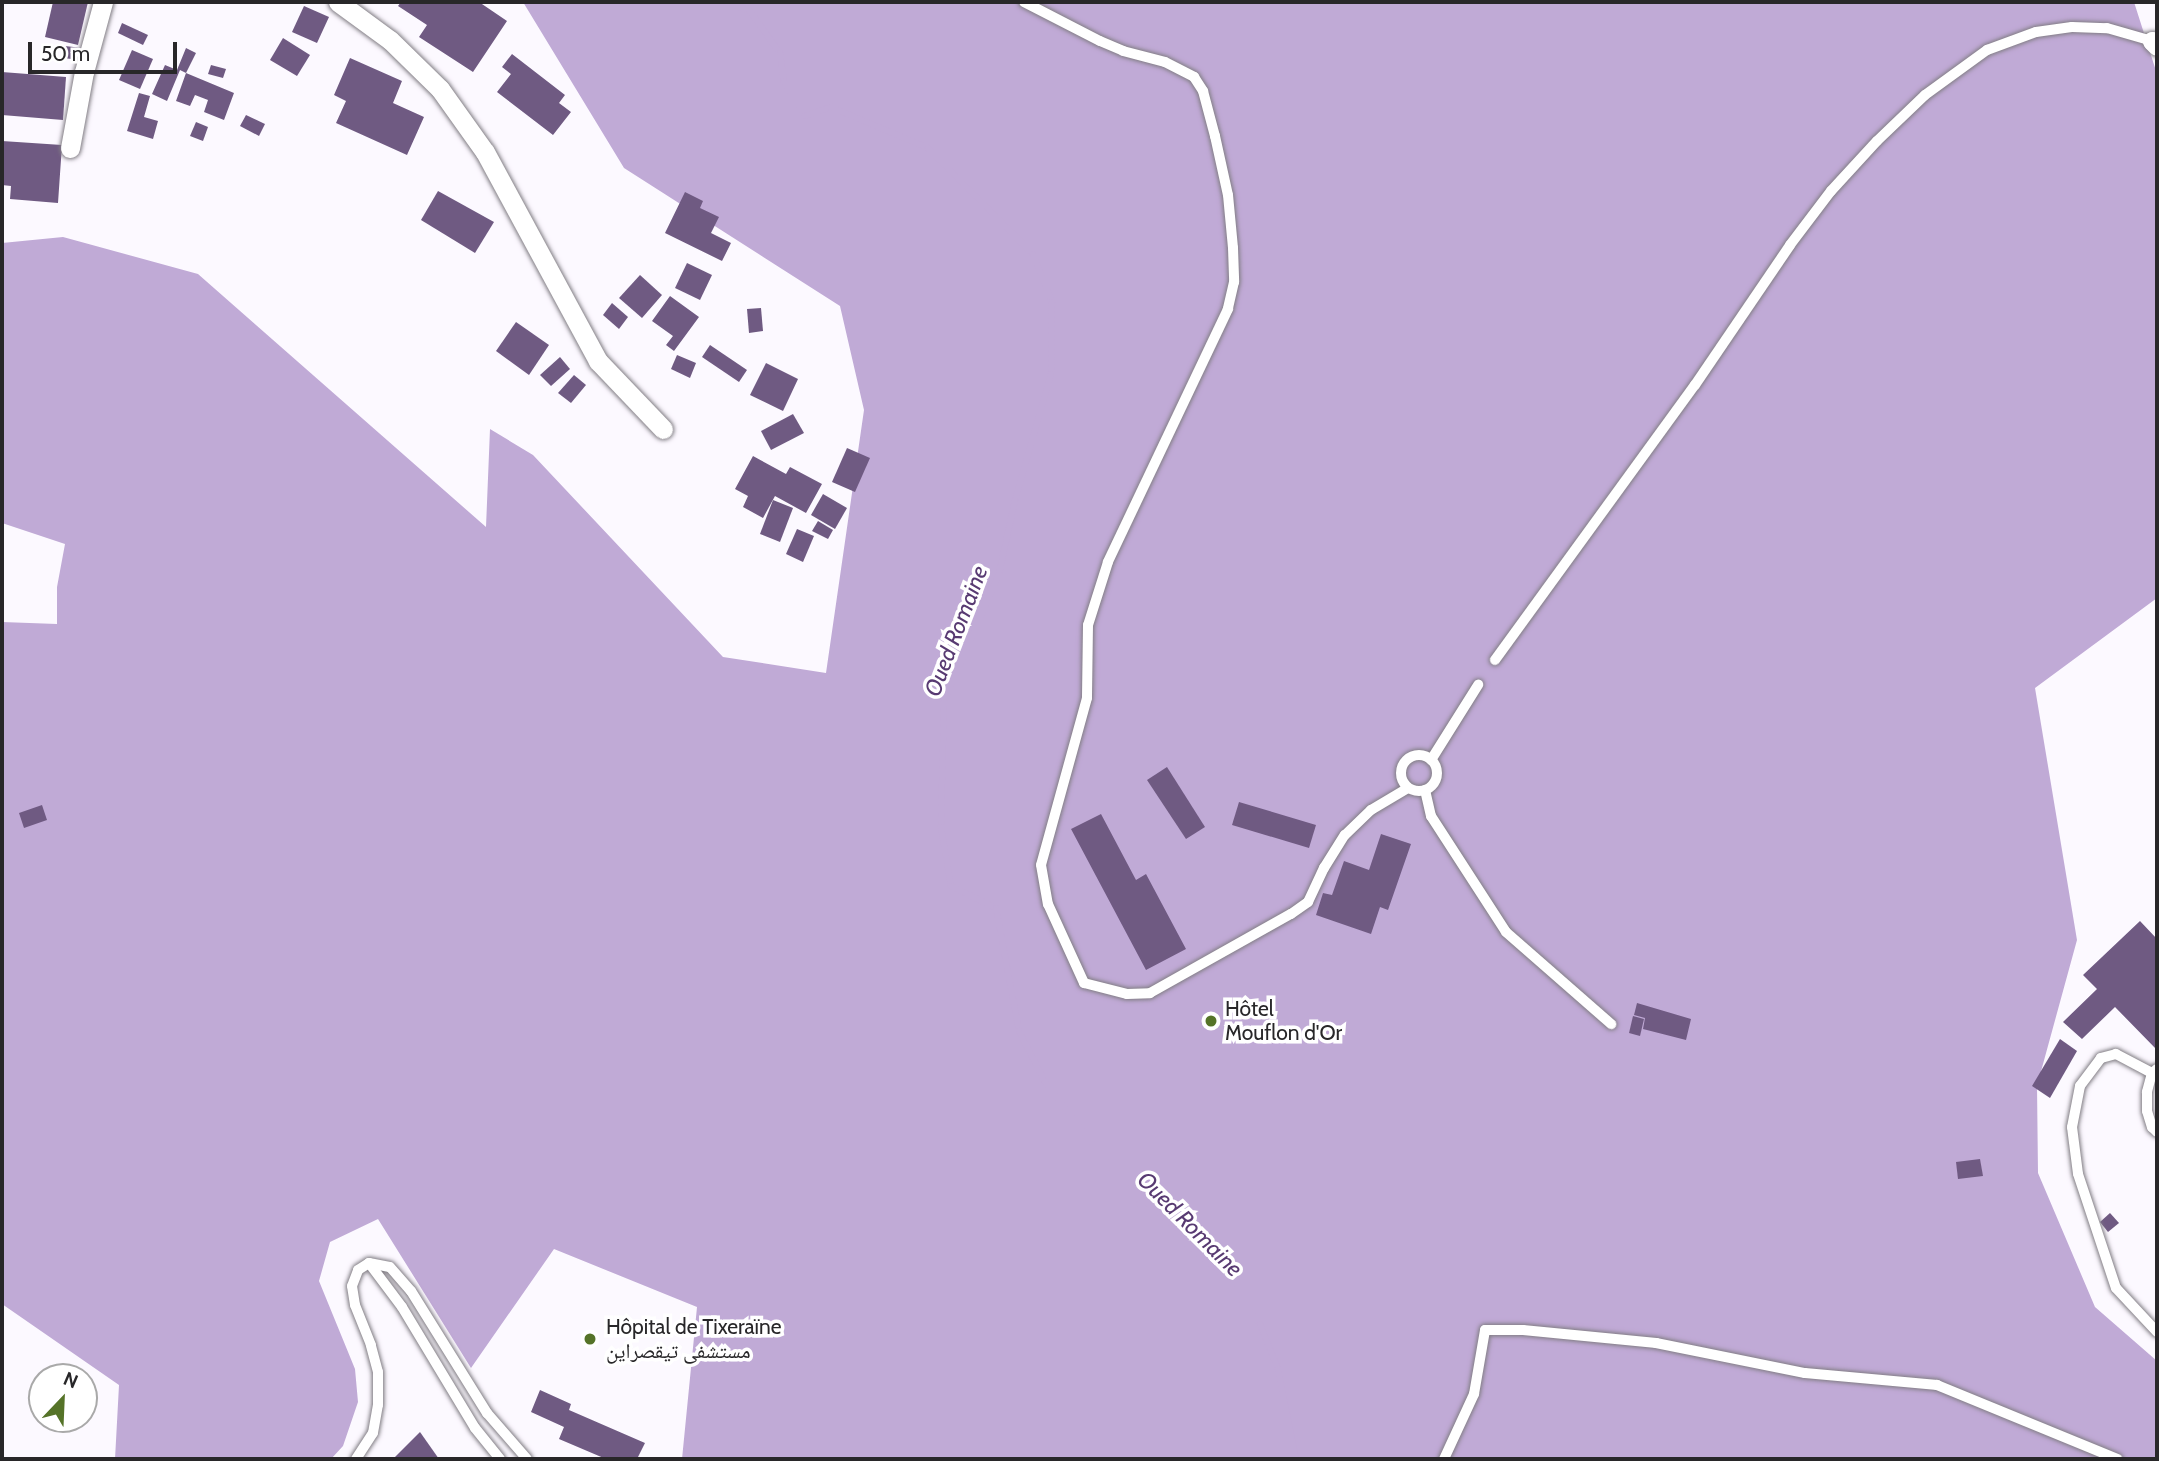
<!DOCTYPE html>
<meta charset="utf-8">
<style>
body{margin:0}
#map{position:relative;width:2159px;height:1461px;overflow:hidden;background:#fcf9ff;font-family:Cabin,"Noto Naskh Arabic",sans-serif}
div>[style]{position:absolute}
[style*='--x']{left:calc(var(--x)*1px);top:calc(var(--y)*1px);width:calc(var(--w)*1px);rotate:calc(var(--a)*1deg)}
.forest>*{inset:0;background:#c0aad6}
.stream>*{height:6px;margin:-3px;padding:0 3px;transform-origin:3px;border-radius:3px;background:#c0aad6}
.building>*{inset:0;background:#6f5a82}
.roads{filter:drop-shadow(0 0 2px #827e85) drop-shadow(0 0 2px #827e85)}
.lane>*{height:10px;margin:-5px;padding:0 5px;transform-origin:5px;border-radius:5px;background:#fff}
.lane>.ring{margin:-5px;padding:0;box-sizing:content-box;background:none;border:10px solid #fff;border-radius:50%}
.street>*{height:19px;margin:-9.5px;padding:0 9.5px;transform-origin:9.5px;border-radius:9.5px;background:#fff}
.dots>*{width:19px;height:19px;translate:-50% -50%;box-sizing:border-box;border:4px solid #fff;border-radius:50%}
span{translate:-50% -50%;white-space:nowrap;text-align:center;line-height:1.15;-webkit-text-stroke:7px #fff;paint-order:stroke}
.poi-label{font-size:21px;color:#282729}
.left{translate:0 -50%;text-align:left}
.water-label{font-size:23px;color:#583a72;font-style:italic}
.frame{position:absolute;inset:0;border:4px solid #282729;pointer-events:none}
.north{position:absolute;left:28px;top:1363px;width:70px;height:70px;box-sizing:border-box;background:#fff;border:2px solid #a9a9a9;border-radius:50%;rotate:23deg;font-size:19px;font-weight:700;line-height:28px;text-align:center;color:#282729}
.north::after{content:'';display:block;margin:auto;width:24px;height:32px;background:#557328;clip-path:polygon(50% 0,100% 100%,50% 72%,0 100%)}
.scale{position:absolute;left:28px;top:42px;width:149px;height:32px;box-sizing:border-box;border:4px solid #282729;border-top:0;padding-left:9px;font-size:21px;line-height:24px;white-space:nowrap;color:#282729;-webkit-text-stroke:5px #fff;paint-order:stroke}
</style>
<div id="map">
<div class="forest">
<div style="clip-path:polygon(523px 2px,2134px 2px,2157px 74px,2157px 598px,2035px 688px,2077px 940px,2037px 1086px,2038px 1173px,2095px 1307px,2157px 1361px,2157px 1459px,682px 1459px,697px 1307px,554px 1249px,471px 1368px,378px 1219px,330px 1242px,319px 1281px,355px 1369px,358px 1402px,343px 1446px,331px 1459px,115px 1459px,119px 1385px,2px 1304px,2px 622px,57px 624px,57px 587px,65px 544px,2px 523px,2px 243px,63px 237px,198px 274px,486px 527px,490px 429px,533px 455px,723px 657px,826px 673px,864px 410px,840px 306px,624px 168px)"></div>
</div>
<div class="stream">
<div style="--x:725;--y:2;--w:27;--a:20"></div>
<div style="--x:750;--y:11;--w:52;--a:54.5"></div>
<div style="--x:780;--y:53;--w:29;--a:82"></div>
<div style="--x:784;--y:82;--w:40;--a:58"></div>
<div style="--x:805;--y:116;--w:28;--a:-19"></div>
<div style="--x:831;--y:107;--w:105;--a:22.9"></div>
<div style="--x:928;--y:148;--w:149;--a:45.3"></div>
<div style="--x:1033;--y:254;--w:52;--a:68.4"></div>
<div style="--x:1052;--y:302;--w:72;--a:90.8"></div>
<div style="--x:1051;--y:374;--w:131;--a:105.9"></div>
<div style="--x:1015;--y:500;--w:76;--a:102.2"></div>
<div style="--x:999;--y:574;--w:139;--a:113.3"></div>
<div style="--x:944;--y:702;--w:125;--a:91.4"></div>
<div style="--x:941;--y:827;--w:60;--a:80.4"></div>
<div style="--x:951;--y:886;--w:50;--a:26.1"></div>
<div style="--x:996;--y:908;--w:125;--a:79.4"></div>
<div style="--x:1019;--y:1031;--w:57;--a:63"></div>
<div style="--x:1045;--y:1082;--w:154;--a:52.4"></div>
<div style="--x:1139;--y:1204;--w:102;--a:39.8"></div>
<div style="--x:1217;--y:1269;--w:70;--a:52"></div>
<div style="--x:1260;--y:1324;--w:48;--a:68.2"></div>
<div style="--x:1278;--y:1369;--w:92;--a:78.7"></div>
</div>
<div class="building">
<div style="clip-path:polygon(53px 2px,88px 2px,78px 45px,45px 37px)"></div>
<div style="clip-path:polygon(401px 2px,479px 2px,507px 21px,473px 72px,419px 37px,427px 25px,398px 6px)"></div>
<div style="clip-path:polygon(304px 6px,329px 17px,317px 43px,292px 32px)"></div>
<div style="clip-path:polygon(122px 23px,148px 35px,143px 45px,118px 33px)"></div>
<div style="clip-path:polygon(283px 38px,310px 55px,297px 76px,270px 60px)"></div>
<div style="clip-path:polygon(65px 46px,82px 48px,80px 60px,63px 58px)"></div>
<div style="clip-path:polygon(186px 48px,196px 53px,186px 73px,180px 70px,167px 101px,152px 94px,165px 65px,177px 70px)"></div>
<div style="clip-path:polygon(132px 50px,153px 59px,140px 89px,119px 80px)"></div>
<div style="clip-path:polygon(512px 54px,565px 95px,559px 103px,571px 112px,553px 135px,497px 92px,511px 74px,502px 67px)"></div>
<div style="clip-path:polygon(350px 58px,402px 81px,393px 103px,424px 117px,407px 155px,336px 123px,346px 101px,334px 95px)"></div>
<div style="clip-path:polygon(211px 65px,226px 69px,223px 78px,208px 74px)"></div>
<div style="clip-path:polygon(2px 72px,66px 77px,63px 120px,2px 115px)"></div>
<div style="clip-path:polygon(186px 73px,234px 93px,224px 120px,204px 112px,208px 100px,195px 95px,190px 106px,176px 101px)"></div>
<div style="clip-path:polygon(139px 93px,150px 96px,144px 117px,158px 121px,153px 139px,127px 131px)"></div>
<div style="clip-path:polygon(246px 115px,265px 124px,259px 136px,240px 126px)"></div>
<div style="clip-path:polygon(196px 122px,208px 127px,203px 141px,190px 136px)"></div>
<div style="clip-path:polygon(2px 141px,62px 145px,58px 203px,10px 199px,11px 186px,2px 185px)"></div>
<div style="clip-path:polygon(438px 191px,494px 222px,475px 253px,421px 220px)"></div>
<div style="clip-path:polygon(685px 192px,703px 201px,700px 208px,719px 217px,711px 233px,731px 243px,722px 261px,665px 233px)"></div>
<div style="clip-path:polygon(687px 263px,712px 275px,700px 300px,675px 288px)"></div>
<div style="clip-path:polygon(640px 275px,662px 295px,642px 318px,619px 298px)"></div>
<div style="clip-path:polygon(670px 296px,699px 317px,674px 351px,666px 345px,673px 336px,652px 321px)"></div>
<div style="clip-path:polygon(612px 303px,628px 317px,619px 329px,603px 315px)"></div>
<div style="clip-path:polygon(761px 308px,763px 331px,749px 333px,747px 309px)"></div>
<div style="clip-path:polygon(516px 322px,549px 345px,529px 375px,496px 351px)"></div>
<div style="clip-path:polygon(710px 345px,747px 370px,739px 382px,702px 357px)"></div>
<div style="clip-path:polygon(677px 355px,696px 363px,690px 378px,671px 369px)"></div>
<div style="clip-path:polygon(560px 357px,570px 369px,551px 386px,540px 375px)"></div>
<div style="clip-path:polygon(766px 363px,798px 379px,783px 411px,750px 395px)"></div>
<div style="clip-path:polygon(574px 375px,586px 385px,571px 403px,558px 393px)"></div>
<div style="clip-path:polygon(793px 414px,804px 433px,771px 450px,761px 431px)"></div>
<div style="clip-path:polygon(847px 448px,870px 458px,855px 492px,832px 482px)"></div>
<div style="clip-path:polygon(753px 456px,786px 474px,790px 467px,822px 484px,806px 513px,775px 496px,763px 518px,743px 507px,748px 496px,735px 489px)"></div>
<div style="clip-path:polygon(823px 494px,847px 508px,835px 529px,811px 515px)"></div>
<div style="clip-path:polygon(773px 500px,793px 508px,780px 542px,760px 534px)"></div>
<div style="clip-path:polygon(818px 521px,833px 530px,828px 539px,812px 531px)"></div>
<div style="clip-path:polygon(797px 529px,814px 536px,803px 562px,786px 554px)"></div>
<div style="clip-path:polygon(1167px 767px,1205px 827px,1186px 839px,1147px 780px)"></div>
<div style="clip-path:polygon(1239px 802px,1316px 825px,1309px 848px,1232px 825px)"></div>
<div style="clip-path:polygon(42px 805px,47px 820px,24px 828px,19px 813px)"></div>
<div style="clip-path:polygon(1101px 814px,1136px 880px,1146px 874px,1186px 949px,1146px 970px,1071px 829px)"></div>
<div style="clip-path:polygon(1381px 834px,1411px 844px,1388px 910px,1380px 907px,1371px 934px,1316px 915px,1323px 893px,1332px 895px,1344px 861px,1369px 870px)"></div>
<div style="clip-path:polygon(2140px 921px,2157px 939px,2157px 1050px,2115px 1007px,2082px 1039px,2063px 1022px,2097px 989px,2083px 975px)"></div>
<div style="clip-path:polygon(1637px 1003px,1691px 1019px,1686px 1040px,1643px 1029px,1645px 1018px,1634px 1015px)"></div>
<div style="clip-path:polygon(1633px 1016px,1644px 1019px,1640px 1036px,1629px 1033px)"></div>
<div style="clip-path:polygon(2060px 1039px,2077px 1051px,2050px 1098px,2032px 1086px)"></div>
<div style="clip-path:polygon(1980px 1159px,1983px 1176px,1958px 1179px,1956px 1162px)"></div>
<div style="clip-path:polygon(2110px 1213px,2119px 1223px,2108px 1232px,2100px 1222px)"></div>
<div style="clip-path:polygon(540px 1390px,571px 1404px,569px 1410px,645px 1443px,637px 1459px,606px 1459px,559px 1439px,564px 1427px,531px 1412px)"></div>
<div style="clip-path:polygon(420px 1432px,439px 1459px,393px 1459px)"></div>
</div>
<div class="roads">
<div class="lane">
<div style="--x:1024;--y:2;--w:85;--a:27.2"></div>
<div style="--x:1100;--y:41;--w:25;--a:23"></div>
<div style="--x:1123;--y:51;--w:43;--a:14.7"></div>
<div style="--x:1165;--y:62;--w:33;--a:27"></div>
<div style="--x:1194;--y:77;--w:17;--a:57"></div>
<div style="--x:1203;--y:91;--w:47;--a:75.1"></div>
<div style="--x:1215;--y:136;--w:60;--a:77.6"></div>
<div style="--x:1228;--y:195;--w:53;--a:84.6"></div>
<div style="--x:1233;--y:248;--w:34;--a:88"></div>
<div style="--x:1234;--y:282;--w:28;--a:103"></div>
<div style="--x:1228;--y:309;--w:280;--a:115.4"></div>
<div style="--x:1108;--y:562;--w:66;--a:107.6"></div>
<div style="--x:1088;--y:625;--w:73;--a:90.8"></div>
<div style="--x:1087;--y:698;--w:173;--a:105.4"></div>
<div style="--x:1041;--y:865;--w:40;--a:80"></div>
<div style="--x:1048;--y:904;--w:87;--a:65.5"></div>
<div style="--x:1084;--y:983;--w:44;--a:14.3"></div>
<div style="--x:1127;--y:994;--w:23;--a:-2"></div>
<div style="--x:1150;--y:993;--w:162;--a:-29.3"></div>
<div style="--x:1291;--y:914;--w:21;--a:-35"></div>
<div style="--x:1308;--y:902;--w:38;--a:-65"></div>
<div style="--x:1324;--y:868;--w:39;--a:-58"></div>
<div style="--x:1345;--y:835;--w:36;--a:-44"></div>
<div style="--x:1371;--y:810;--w:43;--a:-30.7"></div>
<div style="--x:1495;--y:660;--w:340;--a:-54"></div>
<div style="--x:1695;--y:385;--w:169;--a:-55.8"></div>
<div style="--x:1790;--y:245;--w:68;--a:-52.8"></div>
<div style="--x:1831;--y:191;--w:68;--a:-47.4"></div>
<div style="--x:1877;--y:141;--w:66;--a:-43.8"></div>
<div style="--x:1925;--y:95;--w:77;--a:-36"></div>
<div style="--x:1987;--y:50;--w:52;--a:-20.2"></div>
<div style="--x:2036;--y:32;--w:36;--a:-8"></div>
<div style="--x:2072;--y:27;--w:35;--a:2"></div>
<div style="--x:2107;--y:28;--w:47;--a:16.1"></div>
<div class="ring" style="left:1401px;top:755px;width:26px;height:26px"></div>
<div style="--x:1431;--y:760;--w:89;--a:-57.9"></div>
<div style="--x:1425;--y:790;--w:27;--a:77"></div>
<div style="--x:1431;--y:816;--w:138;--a:57.1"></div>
<div style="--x:1506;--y:932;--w:140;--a:41.2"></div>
<div style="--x:2157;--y:1069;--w:6;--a:141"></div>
<div style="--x:2152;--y:1073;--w:41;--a:-152.2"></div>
<div style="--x:2116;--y:1054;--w:16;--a:165"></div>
<div style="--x:2101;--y:1058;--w:35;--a:127"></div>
<div style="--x:2080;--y:1086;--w:42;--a:101"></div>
<div style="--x:2072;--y:1127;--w:47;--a:82.7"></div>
<div style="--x:2078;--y:1174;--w:120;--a:71.6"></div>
<div style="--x:2116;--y:1288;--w:60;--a:47"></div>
<div style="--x:2152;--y:1073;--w:20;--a:105"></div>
<div style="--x:2147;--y:1092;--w:19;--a:90"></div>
<div style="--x:2147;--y:1111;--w:17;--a:73"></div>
<div style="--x:2152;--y:1127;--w:7;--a:45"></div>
<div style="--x:369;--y:1263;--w:55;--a:53.1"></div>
<div style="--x:402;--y:1307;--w:141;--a:58.9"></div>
<div style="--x:475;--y:1428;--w:40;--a:51"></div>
<div style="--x:356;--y:1459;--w:31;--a:-57"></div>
<div style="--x:373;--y:1433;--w:28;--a:-80"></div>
<div style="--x:378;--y:1405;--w:33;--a:-90"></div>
<div style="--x:378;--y:1372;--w:28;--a:-105"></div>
<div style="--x:371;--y:1345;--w:43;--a:-111.8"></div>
<div style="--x:355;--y:1305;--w:19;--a:-99"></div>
<div style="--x:352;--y:1286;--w:17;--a:-69"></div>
<div style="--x:358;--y:1270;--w:13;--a:-32"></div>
<div style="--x:369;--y:1263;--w:21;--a:11"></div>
<div style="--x:390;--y:1267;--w:32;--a:49"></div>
<div style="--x:411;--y:1291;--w:144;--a:58.1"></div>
<div style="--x:487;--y:1413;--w:61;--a:49"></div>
<div style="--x:1444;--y:1459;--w:72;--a:-65.2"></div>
<div style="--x:1474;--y:1394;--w:65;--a:-80.2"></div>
<div style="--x:1485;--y:1330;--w:38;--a:0"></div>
<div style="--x:1523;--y:1330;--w:134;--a:5.6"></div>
<div style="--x:1656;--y:1343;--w:152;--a:11.4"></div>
<div style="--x:1805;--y:1373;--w:133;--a:5.2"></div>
<div style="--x:1937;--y:1385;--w:195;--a:22.3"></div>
</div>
<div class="street">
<div style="--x:338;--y:2;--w:64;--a:36.2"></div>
<div style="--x:390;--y:40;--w:70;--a:44.4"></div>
<div style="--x:440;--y:89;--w:77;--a:54.5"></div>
<div style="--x:485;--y:152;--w:238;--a:61.6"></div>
<div style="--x:598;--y:361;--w:94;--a:46.3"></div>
<div style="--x:2157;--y:42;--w:5;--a:-169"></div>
<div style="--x:2152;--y:41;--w:7;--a:45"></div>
<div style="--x:70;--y:148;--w:77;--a:-79.6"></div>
<div style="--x:84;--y:72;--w:73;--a:-74.8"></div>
</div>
</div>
<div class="dots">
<div style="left:1211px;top:1021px;background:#557328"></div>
<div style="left:590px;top:1339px;background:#557328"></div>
</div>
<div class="poi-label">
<span class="left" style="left:1225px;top:1021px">Hôtel<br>Mouflon d'Or</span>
<span class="left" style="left:606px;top:1339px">Hôpital de Tixeraïne<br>مستشفى تيقصراين</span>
</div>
<div class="water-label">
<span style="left:956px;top:631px;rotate:-69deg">Oued Romaine</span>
<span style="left:1190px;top:1224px;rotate:45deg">Oued Romaine</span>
</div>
<div class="frame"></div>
<div class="north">N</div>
<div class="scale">50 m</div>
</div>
